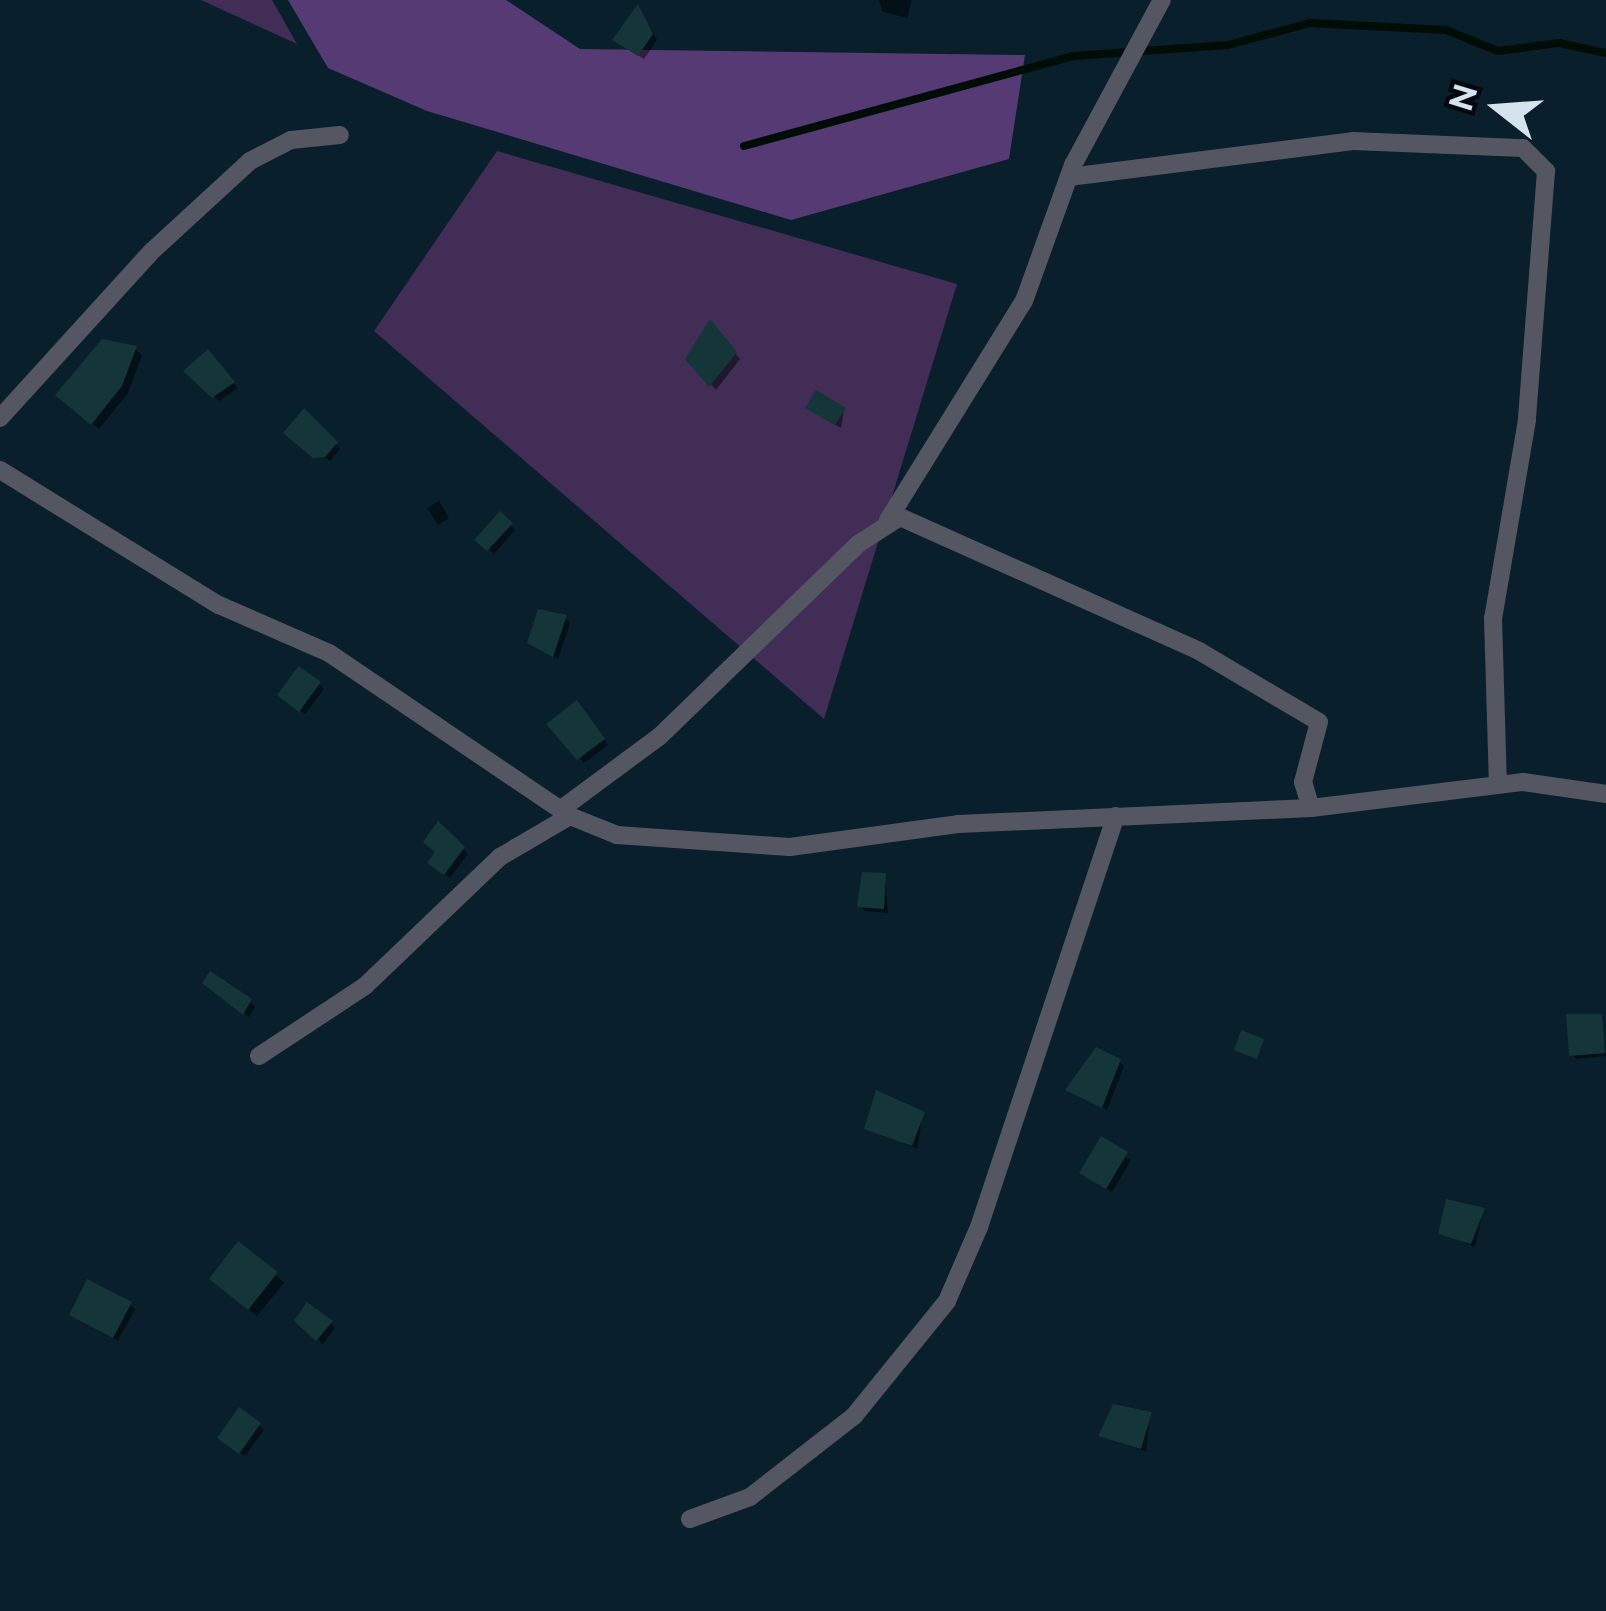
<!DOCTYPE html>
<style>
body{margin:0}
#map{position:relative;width:1606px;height:1611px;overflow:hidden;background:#091f2c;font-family:Raleway,sans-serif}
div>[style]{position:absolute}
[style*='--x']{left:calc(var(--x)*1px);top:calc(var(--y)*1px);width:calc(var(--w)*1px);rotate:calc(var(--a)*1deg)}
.green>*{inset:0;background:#412d55}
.forest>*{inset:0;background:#563a73}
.shadow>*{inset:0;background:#0007}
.stream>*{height:8px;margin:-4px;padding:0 4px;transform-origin:4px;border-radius:4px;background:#000d06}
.building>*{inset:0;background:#153639}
.minor>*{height:18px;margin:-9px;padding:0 9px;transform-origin:9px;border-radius:9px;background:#545762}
span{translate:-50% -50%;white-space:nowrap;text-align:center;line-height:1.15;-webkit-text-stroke:9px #02080e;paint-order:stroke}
.north{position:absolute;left:1438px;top:48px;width:120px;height:120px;-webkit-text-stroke:9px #02080e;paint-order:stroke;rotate:287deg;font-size:33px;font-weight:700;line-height:48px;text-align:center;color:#d5e3ec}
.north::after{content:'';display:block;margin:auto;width:42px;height:54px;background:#d5e3ec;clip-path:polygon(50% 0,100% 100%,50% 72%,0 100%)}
</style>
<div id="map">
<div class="green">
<div style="clip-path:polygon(201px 0,272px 0,297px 44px)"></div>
<div style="clip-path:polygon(497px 151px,957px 284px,824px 719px,374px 331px)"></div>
</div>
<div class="forest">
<div style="clip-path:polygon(288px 0,506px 0,580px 49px,1025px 55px,1009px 159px,791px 220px,427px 111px,328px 68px)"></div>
</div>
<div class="shadow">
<div style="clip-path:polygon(879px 0,912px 0,907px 18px,883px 12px)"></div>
<div style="clip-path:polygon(642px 13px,657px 40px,644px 59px,621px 45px)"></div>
<div style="clip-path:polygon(710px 323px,740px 359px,716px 390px,688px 359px)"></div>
<div style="clip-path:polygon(135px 349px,142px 355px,128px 393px,99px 429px,65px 401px)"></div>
<div style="clip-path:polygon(208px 353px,238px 388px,219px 401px,187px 371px)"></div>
<div style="clip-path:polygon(844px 410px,841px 428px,814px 412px)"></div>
<div style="clip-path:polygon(304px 412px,340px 449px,330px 461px,287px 433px)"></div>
<div style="clip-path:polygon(439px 501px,449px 518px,438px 525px,427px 508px)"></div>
<div style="clip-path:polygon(500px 515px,515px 530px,494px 554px,479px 539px)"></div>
<div style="clip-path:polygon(565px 618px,570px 623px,558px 659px,536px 647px)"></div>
<div style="clip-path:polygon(319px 684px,324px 689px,305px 714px,286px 700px)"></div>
<div style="clip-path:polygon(581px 709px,608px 745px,584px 763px,550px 724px)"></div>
<div style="clip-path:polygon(439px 826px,468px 854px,450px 878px,436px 867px)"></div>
<div style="clip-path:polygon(885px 876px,888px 913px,865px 911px,860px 906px)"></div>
<div style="clip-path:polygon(210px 987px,250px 1002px,255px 1007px,249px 1017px)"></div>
<div style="clip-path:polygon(1601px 1017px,1606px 1056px,1576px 1059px,1572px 1054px)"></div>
<div style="clip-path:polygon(1119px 1061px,1124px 1066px,1107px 1110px,1074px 1094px)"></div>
<div style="clip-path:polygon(923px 1114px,917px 1149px,867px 1128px)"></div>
<div style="clip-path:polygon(1102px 1140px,1131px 1160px,1112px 1192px,1088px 1177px)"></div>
<div style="clip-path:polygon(1483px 1211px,1475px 1247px,1442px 1233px)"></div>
<div style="clip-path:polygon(276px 1275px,284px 1283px,257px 1316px,221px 1286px)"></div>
<div style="clip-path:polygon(130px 1305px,135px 1309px,118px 1341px,72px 1315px)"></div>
<div style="clip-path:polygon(298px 1321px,331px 1323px,335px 1328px,323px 1344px)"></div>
<div style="clip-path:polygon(1150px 1415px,1146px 1452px,1102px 1435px)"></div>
<div style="clip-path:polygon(259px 1425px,264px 1430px,245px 1456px,226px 1442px)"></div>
</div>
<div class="stream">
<div style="--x:744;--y:146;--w:341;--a:-15.3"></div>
<div style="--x:1073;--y:56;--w:155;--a:-4.1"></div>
<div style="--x:1228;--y:45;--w:85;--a:-15"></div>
<div style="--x:1310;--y:23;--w:136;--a:2.9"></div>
<div style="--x:1446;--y:30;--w:56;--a:22"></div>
<div style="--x:1498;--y:51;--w:62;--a:-7.5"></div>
<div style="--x:1559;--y:43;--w:48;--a:12"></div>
</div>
<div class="building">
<div style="clip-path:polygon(638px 4px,653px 34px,638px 56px,612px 40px)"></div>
<div style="clip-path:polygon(710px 319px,737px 352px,709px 387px,685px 359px)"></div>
<div style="clip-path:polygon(102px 339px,137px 346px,122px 386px,91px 425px,55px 395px)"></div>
<div style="clip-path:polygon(208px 349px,235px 382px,212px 398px,183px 371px)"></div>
<div style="clip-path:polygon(816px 390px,846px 408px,835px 425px,805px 408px)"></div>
<div style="clip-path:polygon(304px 408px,338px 442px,325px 457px,313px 458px,283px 433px)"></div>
<div style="clip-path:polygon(500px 511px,513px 523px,487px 551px,474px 540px)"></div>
<div style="clip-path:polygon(538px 609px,567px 615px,553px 657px,527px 643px)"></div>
<div style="clip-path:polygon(299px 666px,321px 682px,299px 712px,277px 695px)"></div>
<div style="clip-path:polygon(577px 700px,605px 739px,577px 760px,546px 724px)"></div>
<div style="clip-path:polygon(438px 821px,465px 847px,444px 875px,427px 863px,435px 852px,423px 842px)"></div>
<div style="clip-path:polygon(862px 872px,886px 873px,884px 909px,857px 907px)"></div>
<div style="clip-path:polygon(210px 971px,252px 999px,243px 1015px,202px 983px)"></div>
<div style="clip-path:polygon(1566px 1014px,1602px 1014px,1605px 1053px,1569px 1056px)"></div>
<div style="clip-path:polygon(1241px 1030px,1264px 1039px,1257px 1059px,1234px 1050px)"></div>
<div style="clip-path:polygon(1096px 1047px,1121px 1059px,1102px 1108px,1065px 1090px)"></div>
<div style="clip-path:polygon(876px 1090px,925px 1112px,912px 1146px,864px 1129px)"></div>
<div style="clip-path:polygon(1101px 1136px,1128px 1152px,1106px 1189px,1079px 1173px)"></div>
<div style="clip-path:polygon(1446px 1199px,1485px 1208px,1471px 1244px,1438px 1234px)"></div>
<div style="clip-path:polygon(238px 1241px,278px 1272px,248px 1310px,209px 1279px)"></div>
<div style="clip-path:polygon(87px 1279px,132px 1302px,113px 1338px,69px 1315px)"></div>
<div style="clip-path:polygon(307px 1302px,333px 1321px,316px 1341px,294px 1321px)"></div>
<div style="clip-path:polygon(1113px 1404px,1152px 1412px,1141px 1449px,1098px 1436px)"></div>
<div style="clip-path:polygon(239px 1407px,261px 1423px,239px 1454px,217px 1438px)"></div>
</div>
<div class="minor">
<div style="--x:1069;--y:177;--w:286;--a:-7.2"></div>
<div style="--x:1353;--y:141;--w:170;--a:2.4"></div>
<div style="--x:1523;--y:148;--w:33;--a:45"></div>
<div style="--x:1546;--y:171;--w:250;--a:94.4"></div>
<div style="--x:1527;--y:420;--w:201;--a:99.7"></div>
<div style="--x:1493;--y:618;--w:166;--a:88.3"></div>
<div style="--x:0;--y:418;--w:224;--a:-47.7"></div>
<div style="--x:151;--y:252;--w:134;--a:-42.6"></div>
<div style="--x:250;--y:161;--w:46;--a:-27.1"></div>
<div style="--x:291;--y:140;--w:49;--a:-5.8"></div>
<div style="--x:0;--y:470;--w:257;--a:31.7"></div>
<div style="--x:219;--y:605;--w:120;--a:23.6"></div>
<div style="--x:329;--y:653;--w:291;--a:34.1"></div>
<div style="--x:570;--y:816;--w:51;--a:22"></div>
<div style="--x:617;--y:835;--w:173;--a:4"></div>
<div style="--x:790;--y:847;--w:171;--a:-7.8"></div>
<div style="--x:959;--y:824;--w:352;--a:-2.6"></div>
<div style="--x:1311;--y:808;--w:214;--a:-7"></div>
<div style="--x:1523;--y:782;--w:84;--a:8.2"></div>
<div style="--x:888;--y:520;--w:258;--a:-58.2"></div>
<div style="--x:1024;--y:301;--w:145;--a:-70.2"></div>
<div style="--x:1073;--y:165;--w:187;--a:-61.7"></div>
<div style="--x:560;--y:810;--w:124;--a:-36.5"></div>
<div style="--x:660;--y:736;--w:276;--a:-44.1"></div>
<div style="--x:858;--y:544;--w:50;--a:-32.7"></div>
<div style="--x:900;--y:517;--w:328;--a:24.1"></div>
<div style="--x:1199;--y:651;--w:139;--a:30.6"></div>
<div style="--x:1319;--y:722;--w:62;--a:104.9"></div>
<div style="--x:1303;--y:782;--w:27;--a:73"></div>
<div style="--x:259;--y:1056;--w:127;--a:-33.4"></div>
<div style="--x:365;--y:986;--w:187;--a:-43.7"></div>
<div style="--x:500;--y:857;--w:81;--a:-30.4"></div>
<div style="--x:690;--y:1519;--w:64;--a:-20.1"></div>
<div style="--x:750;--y:1497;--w:132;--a:-37.9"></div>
<div style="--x:854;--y:1416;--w:148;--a:-51"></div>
<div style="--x:947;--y:1301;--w:81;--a:-66.6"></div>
<div style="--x:979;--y:1227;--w:433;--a:-71.6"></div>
</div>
<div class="north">N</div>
</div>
